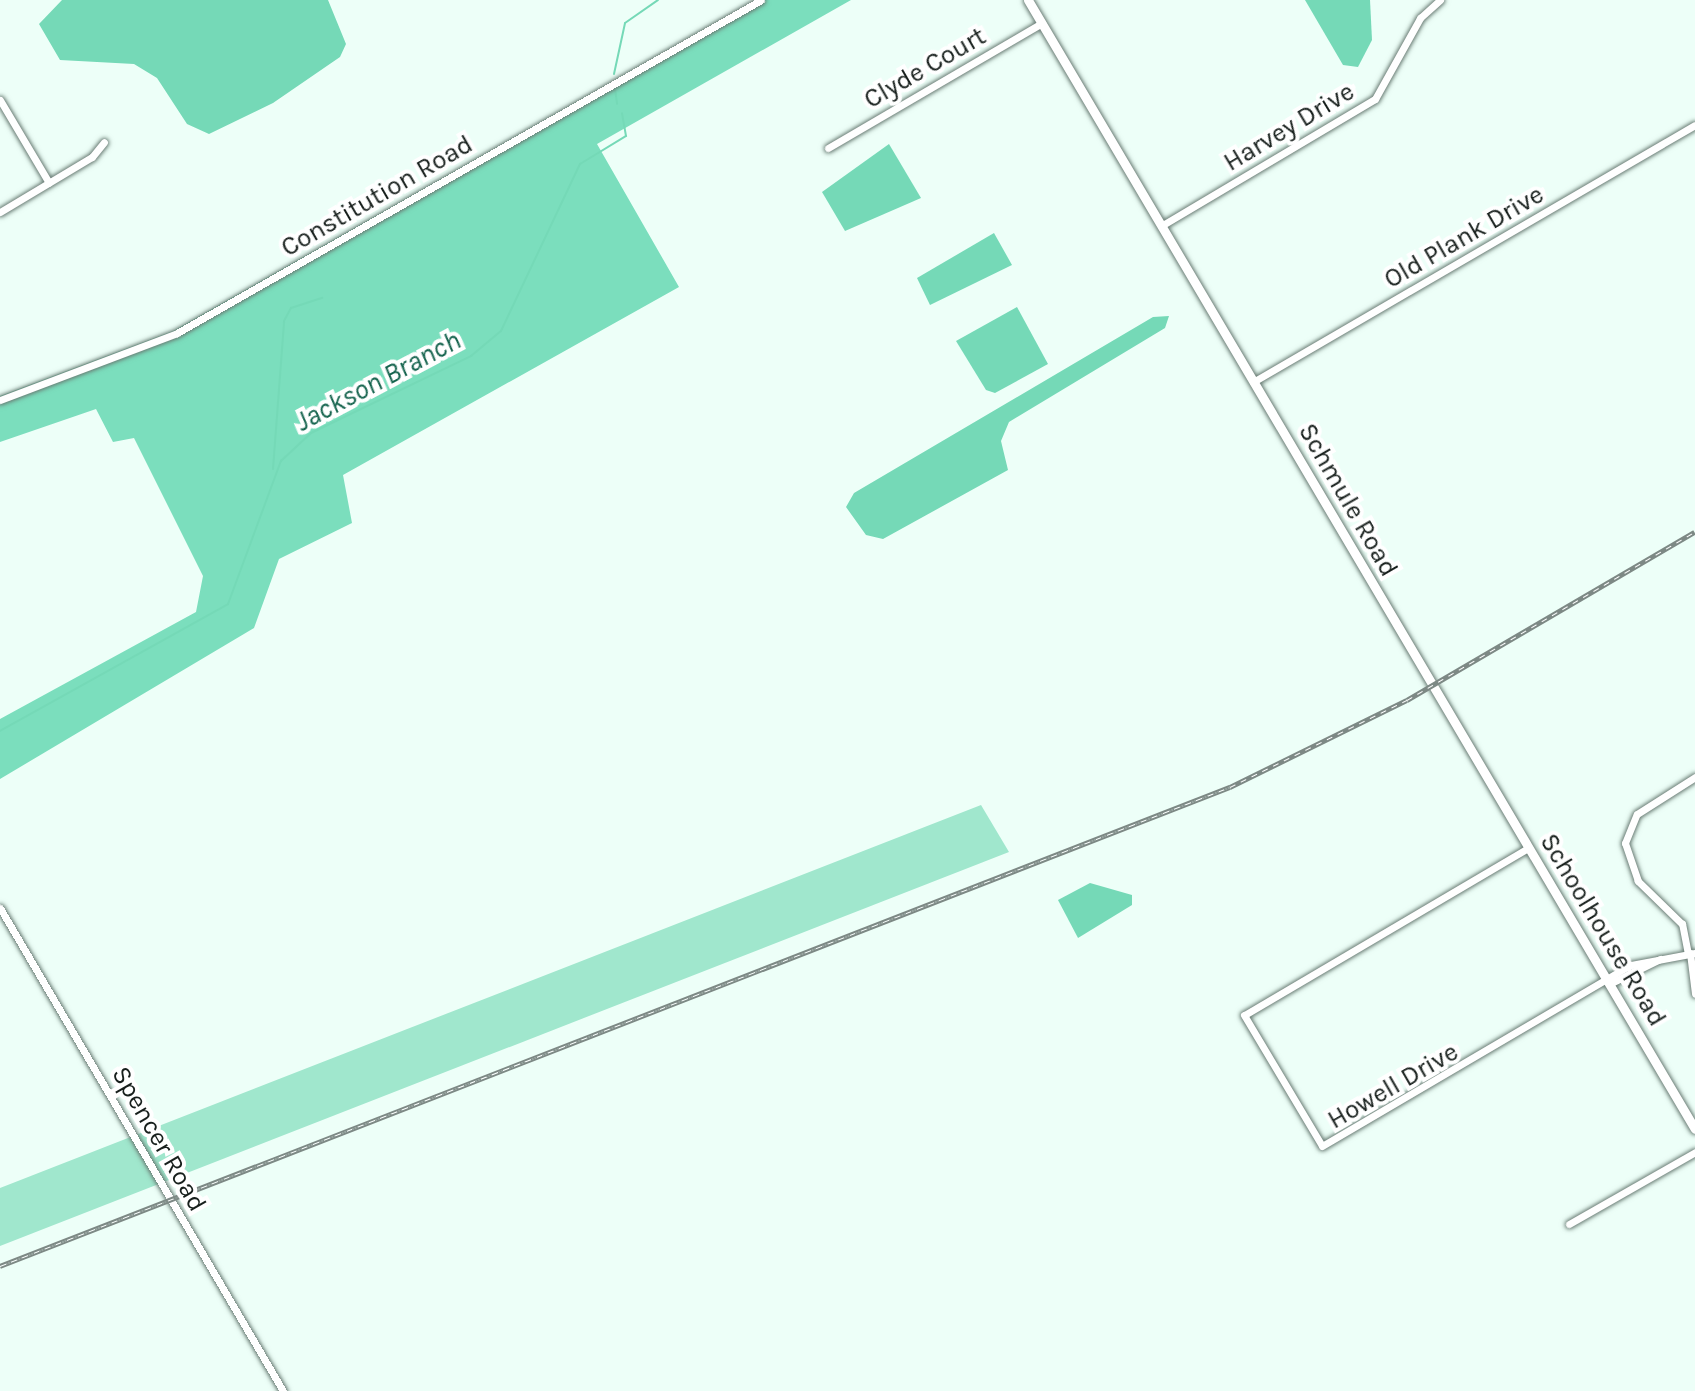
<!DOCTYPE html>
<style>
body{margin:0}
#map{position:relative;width:1695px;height:1391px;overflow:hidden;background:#edfff8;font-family:Karla,sans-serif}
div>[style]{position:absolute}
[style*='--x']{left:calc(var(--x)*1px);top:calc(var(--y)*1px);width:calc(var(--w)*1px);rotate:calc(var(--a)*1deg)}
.green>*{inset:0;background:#a0e7cd}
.forest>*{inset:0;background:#7bdebd}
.water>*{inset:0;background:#75d9b7}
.stream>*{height:2px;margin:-1px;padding:0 1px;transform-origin:1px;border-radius:1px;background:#75d9b7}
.roads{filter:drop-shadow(0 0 2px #6a7d75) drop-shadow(0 0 2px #6a7d75)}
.minor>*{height:7px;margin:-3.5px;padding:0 3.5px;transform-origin:3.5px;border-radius:3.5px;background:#fff}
.tertiary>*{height:9px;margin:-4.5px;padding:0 4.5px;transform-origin:4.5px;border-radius:4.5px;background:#fff}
.rail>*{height:5px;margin-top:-2.5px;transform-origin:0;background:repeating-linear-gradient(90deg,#fff 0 6px,#7d8985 0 12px);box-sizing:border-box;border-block:2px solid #7d8985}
span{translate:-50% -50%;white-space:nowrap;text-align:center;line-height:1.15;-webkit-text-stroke:8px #fff;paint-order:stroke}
.street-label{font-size:26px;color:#171f1c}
.water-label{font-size:28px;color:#14634d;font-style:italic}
</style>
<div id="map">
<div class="green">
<div style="clip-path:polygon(981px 805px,1009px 852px,0 1246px,0 1188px)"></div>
</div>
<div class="forest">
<div style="clip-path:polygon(756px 0,851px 0,597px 144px,679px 287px,343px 475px,352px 523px,279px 559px,254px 628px,0 779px,0 719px,196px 612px,203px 576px,134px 438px,113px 442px,96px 409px,0 442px,0 396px,173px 331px)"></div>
</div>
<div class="water">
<div style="clip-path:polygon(62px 0,328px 0,346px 44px,340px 57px,273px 103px,209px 134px,187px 124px,157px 78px,134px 64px,60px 60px,39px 24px)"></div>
<div style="clip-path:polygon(1305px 0,1370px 0,1372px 40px,1358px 67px,1343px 65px)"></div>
<div style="clip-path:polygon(889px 144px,921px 198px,845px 231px,822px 192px)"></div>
<div style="clip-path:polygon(994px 233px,1012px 265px,930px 305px,917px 278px)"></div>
<div style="clip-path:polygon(1017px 307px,1048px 364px,995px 393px,986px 390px,956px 341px)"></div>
<div style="clip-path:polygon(1169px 316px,1165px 328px,1009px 422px,1001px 441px,1008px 470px,883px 539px,866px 535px,846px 507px,854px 493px,1153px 317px)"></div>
<div style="clip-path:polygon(1090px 883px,1132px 895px,1132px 905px,1078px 938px,1058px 900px)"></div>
</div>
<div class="stream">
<div style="--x:614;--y:74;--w:52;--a:-77.8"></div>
<div style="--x:625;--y:23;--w:40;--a:-34.9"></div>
<div style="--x:615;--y:89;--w:15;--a:82"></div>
<div style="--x:273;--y:469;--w:148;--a:-85.7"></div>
<div style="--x:284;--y:321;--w:15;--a:-62"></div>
<div style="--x:291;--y:308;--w:33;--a:-18"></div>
<div style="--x:0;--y:731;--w:261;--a:-29.1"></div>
<div style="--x:228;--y:604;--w:153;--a:-69.7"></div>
<div style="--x:281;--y:461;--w:41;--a:-43"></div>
<div style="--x:311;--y:433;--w:178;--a:-25.7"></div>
<div style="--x:471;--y:356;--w:39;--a:-40"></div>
<div style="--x:501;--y:331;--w:185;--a:-64.7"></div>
<div style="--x:580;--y:164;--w:54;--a:-31.3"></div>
<div style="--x:626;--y:136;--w:23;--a:-100"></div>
</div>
<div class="roads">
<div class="minor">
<div style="--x:0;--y:100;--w:96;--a:59.4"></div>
<div style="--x:828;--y:148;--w:248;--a:-30.3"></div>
<div style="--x:0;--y:212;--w:107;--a:-30.9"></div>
<div style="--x:92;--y:157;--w:19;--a:-51"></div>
<div style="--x:1161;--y:226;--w:249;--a:-30.7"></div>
<div style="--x:1375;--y:99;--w:93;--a:-60.9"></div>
<div style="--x:1420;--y:18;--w:27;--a:-42"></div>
<div style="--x:1253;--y:382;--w:511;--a:-30.18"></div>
<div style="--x:0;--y:400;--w:189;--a:-20.7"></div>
<div style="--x:177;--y:333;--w:672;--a:-29.69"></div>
<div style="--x:1528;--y:848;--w:329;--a:149.5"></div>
<div style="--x:1244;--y:1015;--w:152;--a:59.2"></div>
<div style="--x:1322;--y:1146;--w:358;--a:-30.4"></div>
<div style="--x:1631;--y:965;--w:65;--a:-10.6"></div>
<div style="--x:0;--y:908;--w:560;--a:59.63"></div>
<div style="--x:1690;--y:953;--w:41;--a:83"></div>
<div style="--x:1688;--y:954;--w:31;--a:-101"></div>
<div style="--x:1682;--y:924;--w:62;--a:-135.7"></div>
<div style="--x:1638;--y:881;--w:40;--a:-108.9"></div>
<div style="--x:1625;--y:843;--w:31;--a:-68"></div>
<div style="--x:1637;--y:814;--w:69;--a:-32.5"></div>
<div style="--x:1611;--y:983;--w:55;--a:-26.1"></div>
<div style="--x:1569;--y:1224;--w:145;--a:-29.7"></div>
</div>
<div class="tertiary">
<div style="--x:1028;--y:0;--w:1311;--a:59.43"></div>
</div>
</div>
<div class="rail">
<div style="--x:0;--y:1266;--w:1320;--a:-21.28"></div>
<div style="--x:1230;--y:787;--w:197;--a:-26.2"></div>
<div style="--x:1407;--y:700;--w:333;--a:-30.3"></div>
</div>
<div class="street-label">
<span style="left:925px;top:68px;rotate:-30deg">Clyde Court</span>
<span style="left:1289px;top:127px;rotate:-31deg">Harvey Drive</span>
<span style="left:377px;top:196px;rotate:-30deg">Constitution Road</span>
<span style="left:1464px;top:237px;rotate:-30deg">Old Plank Drive</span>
<span style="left:1348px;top:500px;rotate:60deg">Schmule Road</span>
<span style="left:1603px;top:930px;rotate:59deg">Schoolhouse Road</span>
<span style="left:1393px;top:1086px;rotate:-30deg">Howell Drive</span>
<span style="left:159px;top:1139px;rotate:60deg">Spencer Road</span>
</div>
<div class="water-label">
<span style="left:378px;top:381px;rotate:-28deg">Jackson Branch</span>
</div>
</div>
